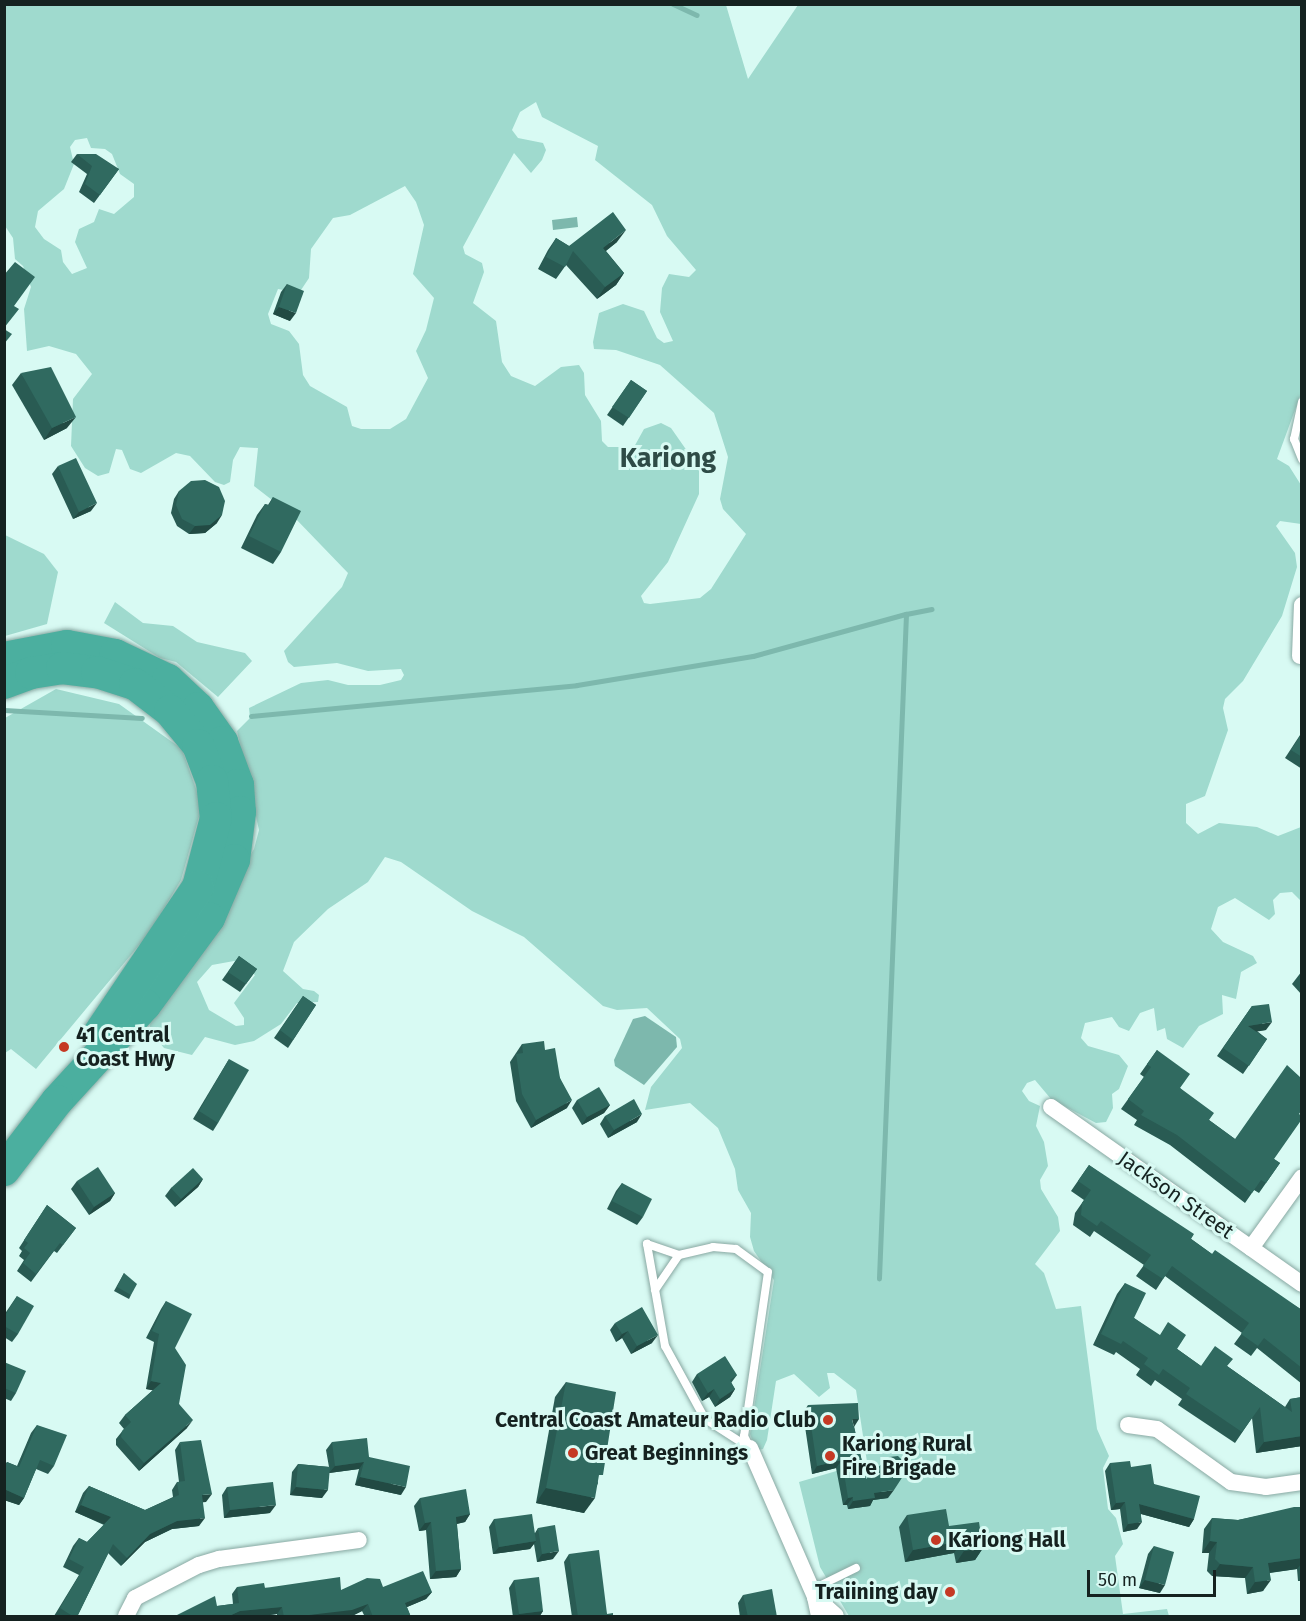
<!DOCTYPE html>
<style>
body{margin:0}
#map{position:relative;width:1306px;height:1621px;overflow:hidden;background:#d8faf3;font-family:"Fira Sans",sans-serif}
div>[style]{position:absolute}
[style*='--x']{left:calc(var(--x)*1px);top:calc(var(--y)*1px);width:calc(var(--w)*1px);rotate:calc(var(--a)*1deg)}
.green>*{inset:0;background:#9fdace}
.water>*{inset:0;background:#7db8ad}
.stream>*{height:5px;margin:-2.5px;padding:0 2.5px;transform-origin:2.5px;border-radius:2.5px;background:#7db8ad}
.roads{filter:drop-shadow(0 0 2px #88a8a2) drop-shadow(0 0 2px #88a8a2)}
.lane>*{height:8px;margin:-4px;padding:0 4px;transform-origin:4px;border-radius:4px;background:#fff}
.street>*{height:16px;margin:-8px;padding:0 8px;transform-origin:8px;border-radius:8px;background:#fff}
.highway>*{height:32px;margin:-16px;padding:0 16px;transform-origin:16px;border-radius:16px;background:#4baf9f}
.wall>*{inset:0;background:#295b53}
.shaded-wall>*{inset:0;background:#224a43}
.building>*{inset:0;background:#306a60}
.dots>*{width:16px;height:16px;translate:-50% -50%;box-sizing:border-box;border:3px solid #d8faf3;border-radius:50%}
span{translate:-50% -50%;white-space:nowrap;text-align:center;line-height:1.15;-webkit-text-stroke:6px #d8faf3;paint-order:stroke}
.poi-label{font-size:21px;color:#152220;font-weight:700}
.left{translate:0 -50%;text-align:left}
.right{translate:-100% -50%;text-align:right}
.street-label{font-size:21px;color:#152220}
.district-label{font-size:27px;color:#2e4b46;font-weight:700}
.frame{position:absolute;inset:0;border:6px solid #152220;pointer-events:none}
.scale{position:absolute;left:1087px;top:1570px;width:129px;height:27px;box-sizing:border-box;border:3px solid #152220;border-top:0;padding-left:8px;font-size:18px;line-height:21px;white-space:nowrap;color:#152220;-webkit-text-stroke:4px #d8faf3;paint-order:stroke}
</style>
<div id="map">
<div class="green">
<div style="clip-path:polygon(evenodd,4px 5px,726px 5px,748px 79px,798px 5px,1301px 5px,1302px 391px,1277px 459px,1289px 466px,1301px 485px,1301px 524px,1280px 521px,1276px 526px,1295px 553px,1297px 567px,1282px 616px,1243px 681px,1225px 699px,1223px 708px,1228px 730px,1205px 796px,1186px 804px,1186px 823px,1198px 834px,1219px 823px,1257px 827px,1278px 836px,1301px 827px,1301px 901px,1292px 892px,1280px 893px,1273px 900px,1275px 914px,1269px 920px,1235px 898px,1218px 907px,1211px 929px,1223px 942px,1253px 956px,1257px 963px,1241px 972px,1236px 999px,1222px 995px,1223px 1014px,1199px 1026px,1183px 1048px,1167px 1039px,1165px 1028px,1157px 1031px,1154px 1008px,1140px 1013px,1129px 1031px,1119px 1027px,1112px 1017px,1085px 1023px,1081px 1038px,1088px 1046px,1119px 1055px,1128px 1066px,1119px 1089px,1112px 1094px,1113px 1108px,1106px 1122px,1096px 1123px,1051px 1099px,1035px 1080px,1027px 1083px,1022px 1091px,1029px 1101px,1040px 1106px,1036px 1126px,1044px 1142px,1048px 1166px,1040px 1180px,1041px 1189px,1058px 1217px,1060px 1231px,1035px 1264px,1044px 1273px,1056px 1309px,1081px 1306px,1097px 1429px,1109px 1456px,1103px 1468px,1108px 1509px,1116px 1518px,1123px 1544px,1115px 1556px,1123px 1614px,1167px 1609px,1169px 1616px,849px 1616px,820px 1567px,799px 1482px,867px 1462px,856px 1390px,834px 1373px,827px 1373px,830px 1388px,819px 1397px,794px 1374px,776px 1381px,767px 1440px,763px 1449px,758px 1450px,754px 1445px,750px 1434px,774px 1280px,754px 1251px,750px 1237px,751px 1213px,738px 1190px,735px 1169px,718px 1128px,690px 1103px,645px 1110px,651px 1087px,682px 1048px,680px 1039px,647px 1008px,617px 1010px,603px 1006px,524px 937px,472px 911px,401px 862px,385px 857px,368px 882px,328px 909px,294px 942px,283px 971px,303px 989px,314px 991px,319px 995px,318px 1002px,297px 1003px,281px 1024px,254px 1041px,235px 1045px,205px 1037px,192px 1055px,164px 1048px,151px 1032px,149px 1021px,254px 849px,259px 830px,237px 731px,250px 718px,249px 708px,301px 683px,328px 680px,348px 685px,380px 685px,401px 680px,404px 675px,401px 669px,368px 671px,337px 663px,294px 667px,288px 662px,284px 651px,342px 587px,348px 573px,294px 517px,254px 486px,258px 448px,240px 447px,233px 460px,230px 482px,224px 485px,215px 482px,190px 456px,176px 453px,141px 473px,130px 469px,122px 450px,116px 449px,109px 473px,98px 476px,85px 468px,71px 446px,73px 399px,92px 374px,76px 354px,49px 346px,27px 351px,24px 309px,31px 287px,23px 266px,15px 259px,13px 238px,5px 226px,4px 5px,536px 102px,542px 117px,598px 146px,595px 160px,652px 205px,667px 236px,696px 270px,689px 277px,669px 274px,662px 288px,660px 312px,673px 341px,664px 343px,657px 338px,644px 311px,623px 304px,599px 313px,593px 342px,594px 349px,616px 350px,660px 365px,714px 413px,728px 457px,720px 499px,723px 509px,746px 534px,711px 589px,700px 598px,650px 604px,644px 603px,641px 596px,668px 562px,699px 494px,699px 468px,671px 428px,661px 423px,644px 429px,634px 447px,608px 447px,602px 441px,601px 421px,585px 395px,584px 373px,579px 365px,561px 367px,535px 386px,511px 376px,502px 362px,496px 321px,473px 303px,484px 272px,482px 263px,465px 254px,463px 247px,514px 153px,531px 173px,542px 160px,546px 150px,543px 143px,518px 138px,512px 130px,520px 112px,536px 102px,4px 5px,87px 138px,91px 148px,105px 149px,112px 154px,120px 174px,134px 184px,134px 197px,114px 214px,99px 209px,94px 222px,79px 229px,75px 242px,87px 268px,72px 274px,63px 262px,61px 250px,44px 239px,35px 227px,38px 211px,64px 189px,74px 164px,70px 147px,75px 140px,87px 138px,4px 5px,405px 186px,416px 202px,424px 225px,413px 274px,434px 298px,426px 330px,416px 351px,428px 378px,406px 419px,390px 429px,361px 429px,352px 426px,347px 407px,310px 386px,303px 375px,299px 344px,289px 331px,271px 324px,268px 314px,278px 289px,299px 293px,309px 278px,311px 249px,333px 218px,350px 215px,405px 186px,4px 5px,234px 961px,255px 975px,234px 1003px,244px 1018px,244px 1025px,236px 1026px,209px 1010px,197px 982px,212px 965px,234px 961px)"></div>
<div style="clip-path:polygon(5px 535px,44px 554px,58px 572px,47px 624px,5px 636px)"></div>
<div style="clip-path:polygon(115px 602px,143px 623px,173px 626px,197px 642px,245px 653px,252px 661px,218px 697px,176px 662px,160px 658px,104px 623px)"></div>
<div style="clip-path:polygon(56px 689px,119px 704px,182px 749px,202px 806px,181px 880px,150px 932px,36px 1069px,11px 1049px,5px 1053px,5px 718px)"></div>
</div>
<div class="water">
<div style="clip-path:polygon(577px 217px,578px 227px,553px 230px,552px 220px)"></div>
<div style="clip-path:polygon(645px 1016px,676px 1037px,677px 1047px,644px 1085px,615px 1066px,614px 1060px,633px 1019px)"></div>
</div>
<div class="stream">
<div style="--x:673;--y:4;--w:26;--a:25"></div>
<div style="--x:906;--y:614;--w:26;--a:-11"></div>
<div style="--x:4;--y:710;--w:138;--a:3.3"></div>
<div style="--x:251;--y:716;--w:327;--a:-5.4"></div>
<div style="--x:577;--y:685;--w:178;--a:-9.4"></div>
<div style="--x:753;--y:656;--w:159;--a:-15.4"></div>
<div style="--x:906;--y:614;--w:665;--a:92.33"></div>
</div>
<div class="roads">
<div class="lane">
<div style="--x:1302;--y:402;--w:38;--a:102"></div>
<div style="--x:1294;--y:439;--w:22;--a:68"></div>
<div style="--x:647;--y:1244;--w:34;--a:19"></div>
<div style="--x:679;--y:1255;--w:35;--a:-13"></div>
<div style="--x:713;--y:1247;--w:23;--a:5"></div>
<div style="--x:736;--y:1249;--w:39;--a:36"></div>
<div style="--x:768;--y:1272;--w:166;--a:98.3"></div>
<div style="--x:744;--y:1436;--w:13;--a:63"></div>
<div style="--x:750;--y:1448;--w:54;--a:-147.2"></div>
<div style="--x:705;--y:1419;--w:83;--a:-118.7"></div>
<div style="--x:665;--y:1346;--w:104;--a:-100"></div>
<div style="--x:655;--y:1290;--w:42;--a:-55.6"></div>
<div style="--x:811;--y:1590;--w:50;--a:-26.1"></div>
</div>
<div class="street">
<div style="--x:1300;--y:656;--w:51;--a:-87.8"></div>
<div style="--x:1051;--y:1107;--w:307;--a:35.2"></div>
<div style="--x:1251;--y:1248;--w:87;--a:-54.3"></div>
<div style="--x:1128;--y:1425;--w:29;--a:8"></div>
<div style="--x:1157;--y:1429;--w:91;--a:35.6"></div>
<div style="--x:1231;--y:1482;--w:35;--a:8"></div>
<div style="--x:1266;--y:1487;--w:36;--a:-8"></div>
<div style="--x:750;--y:1448;--w:163;--a:66.4"></div>
<div style="--x:815;--y:1597;--w:19;--a:78"></div>
<div style="--x:815;--y:1597;--w:28;--a:42"></div>
<div style="--x:126;--y:1616;--w:20;--a:-63"></div>
<div style="--x:135;--y:1598;--w:72;--a:-27.3"></div>
<div style="--x:199;--y:1565;--w:21;--a:-17"></div>
<div style="--x:219;--y:1559;--w:141;--a:-7.7"></div>
</div>
<div class="highway">
<div style="--x:4;--y:658;--w:64;--a:-10.8"></div>
<div style="--x:67;--y:646;--w:49;--a:10.6"></div>
<div style="--x:115;--y:655;--w:59;--a:25.3"></div>
<div style="--x:168;--y:680;--w:41;--a:43"></div>
<div style="--x:198;--y:708;--w:42;--a:54.8"></div>
<div style="--x:222;--y:742;--w:46;--a:69.6"></div>
<div style="--x:238;--y:785;--w:27;--a:86"></div>
<div style="--x:240;--y:812;--w:48;--a:97.1"></div>
<div style="--x:234;--y:860;--w:63;--a:113.3"></div>
<div style="--x:209;--y:918;--w:108;--a:126.3"></div>
<div style="--x:145;--y:1005;--w:130;--a:132.5"></div>
<div style="--x:57;--y:1101;--w:87;--a:127.5"></div>
<div style="--x:4;--y:683;--w:29;--a:-20"></div>
<div style="--x:31;--y:673;--w:31;--a:-9"></div>
<div style="--x:62;--y:668;--w:35;--a:7"></div>
<div style="--x:97;--y:672;--w:40;--a:18"></div>
<div style="--x:135;--y:684;--w:44;--a:37.6"></div>
<div style="--x:170;--y:711;--w:44;--a:50.5"></div>
<div style="--x:198;--y:745;--w:39;--a:69"></div>
<div style="--x:212;--y:781;--w:37;--a:84"></div>
<div style="--x:216;--y:818;--w:71;--a:104.6"></div>
<div style="--x:198;--y:887;--w:177;--a:124"></div>
</div>
</div>
<div class="wall">
<div style="clip-path:polygon(77px 154px,119px 169px,94px 203px,79px 192px,87px 174px,71px 162px)"></div>
<div style="clip-path:polygon(556px 238px,569px 246px,617px 242px,606px 251px,624px 273px,616px 285px,597px 299px,566px 265px,556px 279px,538px 269px,548px 250px)"></div>
<div style="clip-path:polygon(287px 284px,290px 321px,273px 314px,281px 292px)"></div>
<div style="clip-path:polygon(21px 373px,67px 428px,44px 440px,12px 385px)"></div>
<div style="clip-path:polygon(631px 380px,647px 391px,623px 426px,607px 415px)"></div>
<div style="clip-path:polygon(58px 466px,91px 511px,73px 519px,52px 474px)"></div>
<div style="clip-path:polygon(179px 491px,217px 523px,205px 533px,189px 534px,177px 526px,171px 513px,174px 499px)"></div>
<div style="clip-path:polygon(273px 497px,281px 552px,273px 564px,241px 548px,257px 515px,265px 504px,268px 505px)"></div>
<div style="clip-path:polygon(1302px 732px,1302px 769px,1285px 758px)"></div>
<div style="clip-path:polygon(239px 956px,257px 969px,240px 992px,222px 980px)"></div>
<div style="clip-path:polygon(1302px 971px,1302px 995px,1292px 984px)"></div>
<div style="clip-path:polygon(303px 996px,316px 1005px,288px 1048px,274px 1038px)"></div>
<div style="clip-path:polygon(1252px 1006px,1266px 1030px,1257px 1031px,1267px 1039px,1243px 1074px,1217px 1056px)"></div>
<div style="clip-path:polygon(522px 1044px,545px 1050px,560px 1078px,567px 1108px,531px 1128px,516px 1101px,510px 1062px)"></div>
<div style="clip-path:polygon(1157px 1050px,1180px 1088px,1209px 1120px,1235px 1139px,1274px 1159px,1280px 1163px,1259px 1193px,1254px 1190px,1245px 1203px,1170px 1145px,1134px 1125px,1137px 1120px,1121px 1109px,1144px 1077px,1140px 1074px)"></div>
<div style="clip-path:polygon(229px 1059px,218px 1123px,213px 1131px,193px 1119px)"></div>
<div style="clip-path:polygon(577px 1100px,610px 1105px,604px 1113px,582px 1125px,572px 1108px)"></div>
<div style="clip-path:polygon(605px 1116px,637px 1122px,608px 1138px,600px 1124px)"></div>
<div style="clip-path:polygon(1089px 1165px,1212px 1254px,1302px 1310px,1302px 1384px,1257px 1348px,1251px 1356px,1234px 1344px,1242px 1333px,1165px 1276px,1156px 1290px,1136px 1276px,1144px 1265px,1094px 1231px,1090px 1237px,1073px 1225px,1075px 1213px,1084px 1200px,1071px 1191px)"></div>
<div style="clip-path:polygon(203px 1179px,198px 1187px,175px 1207px,165px 1196px,171px 1188px)"></div>
<div style="clip-path:polygon(77px 1181px,115px 1193px,110px 1201px,89px 1215px,71px 1189px)"></div>
<div style="clip-path:polygon(622px 1183px,643px 1217px,637px 1225px,607px 1209px,616px 1191px)"></div>
<div style="clip-path:polygon(47px 1205px,76px 1228px,57px 1253px,54px 1251px,31px 1282px,17px 1271px,24px 1260px,19px 1256px,22px 1251px,19px 1248px)"></div>
<div style="clip-path:polygon(124px 1273px,131px 1295px,129px 1299px,114px 1291px)"></div>
<div style="clip-path:polygon(1125px 1283px,1134px 1318px,1201px 1366px,1227px 1366px,1285px 1407px,1290px 1399px,1302px 1397px,1302px 1446px,1256px 1453px,1252px 1418px,1235px 1443px,1178px 1405px,1182px 1399px,1155px 1380px,1151px 1386px,1136px 1375px,1140px 1369px,1116px 1352px,1114px 1355px,1093px 1345px,1117px 1294px)"></div>
<div style="clip-path:polygon(17px 1296px,18px 1334px,12px 1342px,4px 1337px,4px 1315px)"></div>
<div style="clip-path:polygon(166px 1301px,175px 1348px,179px 1404px,187px 1428px,139px 1471px,116px 1445px,116px 1439px,124px 1429px,119px 1423px,125px 1415px,153px 1390px,146px 1389px,154px 1342px,146px 1338px,161px 1309px)"></div>
<div style="clip-path:polygon(615px 1323px,652px 1343px,631px 1354px,622px 1338px,616px 1342px,610px 1330px)"></div>
<div style="clip-path:polygon(4px 1362px,16px 1393px,11px 1401px,4px 1398px)"></div>
<div style="clip-path:polygon(697px 1374px,737px 1375px,731px 1383px,735px 1389px,730px 1397px,715px 1407px,709px 1397px,702px 1401px,692px 1382px)"></div>
<div style="clip-path:polygon(566px 1382px,598px 1483px,584px 1513px,536px 1503px,555px 1397px)"></div>
<div style="clip-path:polygon(808px 1405px,854px 1426px,866px 1479px,888px 1498px,873px 1500px,870px 1506px,848px 1509px,847px 1505px,843px 1505px,836px 1468px,812px 1474px,803px 1413px)"></div>
<div style="clip-path:polygon(37px 1425px,54px 1466px,48px 1474px,36px 1469px,24px 1498px,19px 1505px,4px 1500px,4px 1466px,7px 1462px,17px 1466px,31px 1433px)"></div>
<div style="clip-path:polygon(180px 1442px,206px 1502px,203px 1502px,199px 1526px,172px 1529px,145px 1542px,121px 1566px,108px 1553px,77px 1617px,56px 1617px,54px 1616px,79px 1575px,63px 1567px,73px 1546px,79px 1538px,87px 1542px,104px 1525px,75px 1512px,83px 1493px,89px 1486px,145px 1510px,173px 1497px,172px 1490px,177px 1482px,179px 1482px,175px 1450px)"></div>
<div style="clip-path:polygon(332px 1442px,369px 1457px,401px 1495px,355px 1485px,359px 1469px,329px 1473px,322px 1498px,290px 1495px,292px 1472px,298px 1464px,329px 1467px,326px 1450px)"></div>
<div style="clip-path:polygon(1110px 1463px,1131px 1467px,1154px 1484px,1194px 1519px,1189px 1527px,1141px 1514px,1137px 1529px,1123px 1532px,1120px 1509px,1111px 1510px,1105px 1471px)"></div>
<div style="clip-path:polygon(227px 1487px,270px 1513px,224px 1518px,222px 1495px)"></div>
<div style="clip-path:polygon(420px 1498px,470px 1514px,465px 1522px,457px 1524px,461px 1569px,456px 1577px,430px 1579px,426px 1530px,419px 1531px,414px 1506px)"></div>
<div style="clip-path:polygon(1302px 1507px,1302px 1581px,1298px 1581px,1297px 1569px,1270px 1573px,1263px 1591px,1247px 1594px,1245px 1578px,1212px 1576px,1207px 1571px,1209px 1553px,1202px 1553px,1204px 1529px,1212px 1518px,1238px 1520px)"></div>
<div style="clip-path:polygon(907px 1515px,949px 1526px,983px 1548px,975px 1560px,956px 1563px,954px 1553px,905px 1562px,899px 1527px)"></div>
<div style="clip-path:polygon(494px 1519px,535px 1533px,538px 1528px,553px 1559px,537px 1562px,534px 1544px,530px 1549px,493px 1554px,489px 1527px)"></div>
<div style="clip-path:polygon(1154px 1546px,1160px 1593px,1139px 1588px,1148px 1554px)"></div>
<div style="clip-path:polygon(569px 1554px,607px 1614px,613px 1617px,572px 1617px,564px 1562px)"></div>
<div style="clip-path:polygon(514px 1580px,543px 1611px,539px 1617px,513px 1617px,509px 1588px)"></div>
<div style="clip-path:polygon(237px 1587px,341px 1590px,383px 1587px,432px 1592px,426px 1599px,407px 1607px,411px 1617px,365px 1617px,362px 1611px,350px 1617px,277px 1617px,277px 1614px,255px 1617px,173px 1617px,217px 1606px,233px 1604px,232px 1594px)"></div>
<div style="clip-path:polygon(743px 1595px,777px 1617px,740px 1617px,738px 1603px)"></div>
</div>
<div class="shaded-wall">
<div style="clip-path:polygon(626px 230px,617px 242px,595px 259px,603px 248px)"></div>
<div style="clip-path:polygon(624px 273px,616px 285px,597px 299px,605px 287px)"></div>
<div style="clip-path:polygon(279px 307px,296px 313px,290px 321px,273px 314px)"></div>
<div style="clip-path:polygon(76px 417px,67px 428px,44px 440px,52px 428px)"></div>
<div style="clip-path:polygon(97px 503px,91px 511px,73px 519px,79px 512px)"></div>
<div style="clip-path:polygon(222px 515px,217px 523px,205px 533px,189px 534px,195px 526px)"></div>
<div style="clip-path:polygon(1272px 1022px,1266px 1030px,1243px 1034px,1248px 1026px)"></div>
<div style="clip-path:polygon(572px 1100px,567px 1108px,531px 1128px,536px 1120px)"></div>
<div style="clip-path:polygon(610px 1105px,604px 1113px,582px 1125px,587px 1117px)"></div>
<div style="clip-path:polygon(642px 1114px,637px 1122px,608px 1138px,614px 1130px)"></div>
<div style="clip-path:polygon(203px 1179px,198px 1187px,175px 1207px,181px 1199px)"></div>
<div style="clip-path:polygon(115px 1193px,110px 1201px,89px 1215px,94px 1207px)"></div>
<div style="clip-path:polygon(628px 1331px,622px 1338px,616px 1342px,622px 1334px)"></div>
<div style="clip-path:polygon(658px 1335px,652px 1343px,631px 1354px,637px 1346px)"></div>
<div style="clip-path:polygon(151px 1381px,161px 1383px,156px 1391px,146px 1389px)"></div>
<div style="clip-path:polygon(714px 1389px,709px 1397px,702px 1401px,708px 1393px)"></div>
<div style="clip-path:polygon(735px 1389px,730px 1397px,715px 1407px,720px 1399px)"></div>
<div style="clip-path:polygon(852px 1419px,859px 1419px,854px 1427px)"></div>
<div style="clip-path:polygon(193px 1420px,187px 1428px,139px 1471px,144px 1463px)"></div>
<div style="clip-path:polygon(1302px 1436px,1302px 1446px,1256px 1453px,1264px 1442px)"></div>
<div style="clip-path:polygon(842px 1460px,836px 1468px,812px 1474px,817px 1466px)"></div>
<div style="clip-path:polygon(364px 1462px,359px 1469px,329px 1473px,335px 1466px)"></div>
<div style="clip-path:polygon(360px 1477px,406px 1487px,401px 1495px,355px 1485px)"></div>
<div style="clip-path:polygon(296px 1487px,328px 1490px,322px 1498px,290px 1495px)"></div>
<div style="clip-path:polygon(546px 1488px,595px 1498px,584px 1513px,536px 1503px)"></div>
<div style="clip-path:polygon(4px 1489px,24px 1498px,19px 1505px,4px 1500px)"></div>
<div style="clip-path:polygon(894px 1490px,888px 1498px,873px 1500px,870px 1506px,848px 1509px,853px 1501px,874px 1493px)"></div>
<div style="clip-path:polygon(212px 1494px,206px 1502px,196px 1503px,202px 1495px)"></div>
<div style="clip-path:polygon(853px 1497px,847px 1505px,843px 1505px,848px 1498px)"></div>
<div style="clip-path:polygon(1125px 1502px,1120px 1509px,1111px 1510px,1116px 1503px)"></div>
<div style="clip-path:polygon(1139px 1504px,1194px 1519px,1189px 1527px,1134px 1512px)"></div>
<div style="clip-path:polygon(81px 1505px,111px 1517px,106px 1525px,75px 1512px)"></div>
<div style="clip-path:polygon(276px 1505px,270px 1513px,224px 1518px,230px 1510px)"></div>
<div style="clip-path:polygon(470px 1514px,465px 1522px,451px 1525px,456px 1517px)"></div>
<div style="clip-path:polygon(205px 1518px,199px 1526px,172px 1529px,145px 1542px,121px 1566px,127px 1558px,150px 1534px,177px 1521px)"></div>
<div style="clip-path:polygon(431px 1522px,426px 1530px,419px 1531px,425px 1523px)"></div>
<div style="clip-path:polygon(1142px 1522px,1137px 1529px,1123px 1532px,1128px 1524px)"></div>
<div style="clip-path:polygon(536px 1541px,530px 1549px,493px 1554px,499px 1547px)"></div>
<div style="clip-path:polygon(962px 1541px,954px 1553px,905px 1562px,913px 1550px)"></div>
<div style="clip-path:polygon(1210px 1541px,1217px 1542px,1209px 1553px,1202px 1553px)"></div>
<div style="clip-path:polygon(983px 1548px,975px 1560px,956px 1563px,964px 1551px)"></div>
<div style="clip-path:polygon(559px 1551px,553px 1559px,537px 1562px,542px 1554px)"></div>
<div style="clip-path:polygon(1302px 1558px,1302px 1563px,1297px 1569px,1260px 1574px,1268px 1563px)"></div>
<div style="clip-path:polygon(1220px 1564px,1253px 1567px,1245px 1578px,1212px 1576px)"></div>
<div style="clip-path:polygon(461px 1569px,456px 1577px,430px 1579px,436px 1571px)"></div>
<div style="clip-path:polygon(1145px 1580px,1165px 1585px,1160px 1593px,1139px 1588px)"></div>
<div style="clip-path:polygon(1271px 1580px,1263px 1591px,1247px 1594px,1255px 1582px)"></div>
<div style="clip-path:polygon(432px 1592px,426px 1599px,400px 1610px,405px 1603px)"></div>
<div style="clip-path:polygon(368px 1604px,362px 1611px,350px 1617px,308px 1617px,309px 1615px)"></div>
<div style="clip-path:polygon(282px 1607px,277px 1614px,255px 1617px,227px 1617px,240px 1611px)"></div>
<div style="clip-path:polygon(543px 1611px,539px 1617px,517px 1617px,519px 1614px)"></div>
</div>
<div class="building">
<div style="clip-path:polygon(77px 154px,96px 154px,119px 169px,100px 195px,85px 184px,92px 166px)"></div>
<div style="clip-path:polygon(613px 212px,626px 230px,603px 248px,624px 273px,605px 287px,573px 251px,565px 267px,546px 257px,556px 238px,569px 246px)"></div>
<div style="clip-path:polygon(15px 262px,35px 277px,14px 306px,19px 309px,4px 328px,4px 275px)"></div>
<div style="clip-path:polygon(287px 284px,304px 291px,296px 313px,279px 307px)"></div>
<div style="clip-path:polygon(4px 329px,12px 334px,4px 344px)"></div>
<div style="clip-path:polygon(51px 367px,76px 417px,52px 428px,21px 373px)"></div>
<div style="clip-path:polygon(631px 380px,647px 391px,629px 418px,612px 407px)"></div>
<div style="clip-path:polygon(76px 458px,97px 503px,79px 512px,58px 466px)"></div>
<div style="clip-path:polygon(205px 480px,219px 487px,225px 501px,222px 515px,210px 525px,195px 526px,182px 519px,176px 505px,179px 491px,191px 481px)"></div>
<div style="clip-path:polygon(273px 497px,301px 511px,281px 552px,249px 536px,265px 504px,269px 505px)"></div>
<div style="clip-path:polygon(1302px 733px,1302px 757px,1291px 750px)"></div>
<div style="clip-path:polygon(239px 956px,257px 969px,246px 984px,228px 972px)"></div>
<div style="clip-path:polygon(303px 996px,316px 1005px,293px 1040px,280px 1030px)"></div>
<div style="clip-path:polygon(1269px 1004px,1272px 1022px,1248px 1026px,1267px 1039px,1249px 1066px,1223px 1048px,1252px 1006px)"></div>
<div style="clip-path:polygon(544px 1041px,545px 1050px,555px 1048px,560px 1078px,572px 1100px,536px 1120px,522px 1094px,516px 1054px,523px 1053px,522px 1044px)"></div>
<div style="clip-path:polygon(1157px 1050px,1190px 1074px,1180px 1088px,1214px 1113px,1209px 1120px,1235px 1139px,1287px 1065px,1300px 1077px,1302px 1075px,1302px 1110px,1299px 1114px,1302px 1116px,1302px 1119px,1274px 1159px,1280px 1163px,1266px 1183px,1261px 1180px,1252px 1193px,1177px 1135px,1141px 1115px,1144px 1111px,1128px 1099px,1151px 1067px,1147px 1064px)"></div>
<div style="clip-path:polygon(229px 1059px,249px 1070px,218px 1123px,199px 1111px)"></div>
<div style="clip-path:polygon(599px 1087px,610px 1105px,587px 1117px,577px 1100px)"></div>
<div style="clip-path:polygon(634px 1099px,642px 1114px,614px 1130px,605px 1116px)"></div>
<div style="clip-path:polygon(1089px 1165px,1194px 1234px,1191px 1239px,1212px 1254px,1215px 1250px,1302px 1310px,1302px 1368px,1264px 1338px,1258px 1346px,1241px 1334px,1249px 1323px,1172px 1266px,1163px 1279px,1143px 1266px,1151px 1255px,1101px 1221px,1097px 1226px,1081px 1215px,1082px 1203px,1091px 1190px,1078px 1181px)"></div>
<div style="clip-path:polygon(98px 1167px,115px 1193px,94px 1207px,77px 1181px)"></div>
<div style="clip-path:polygon(193px 1168px,203px 1179px,181px 1199px,171px 1188px)"></div>
<div style="clip-path:polygon(622px 1183px,652px 1199px,643px 1217px,612px 1201px)"></div>
<div style="clip-path:polygon(47px 1205px,76px 1228px,63px 1245px,60px 1243px,36px 1274px,23px 1263px,30px 1253px,24px 1248px,28px 1243px,24px 1240px)"></div>
<div style="clip-path:polygon(124px 1273px,137px 1284px,131px 1295px,117px 1287px)"></div>
<div style="clip-path:polygon(1125px 1283px,1146px 1293px,1134px 1318px,1160px 1335px,1168px 1322px,1186px 1335px,1177px 1349px,1201px 1366px,1215px 1346px,1233px 1359px,1227px 1366px,1292px 1412px,1290px 1399px,1302px 1397px,1302px 1436px,1264px 1442px,1260px 1407px,1242px 1432px,1186px 1394px,1190px 1388px,1163px 1369px,1159px 1375px,1144px 1364px,1148px 1358px,1123px 1341px,1121px 1344px,1101px 1334px)"></div>
<div style="clip-path:polygon(17px 1296px,34px 1306px,18px 1334px,4px 1326px,4px 1317px)"></div>
<div style="clip-path:polygon(166px 1301px,192px 1314px,175px 1348px,186px 1365px,179px 1404px,193px 1420px,144px 1463px,121px 1437px,122px 1431px,131px 1422px,125px 1415px,161px 1383px,151px 1381px,159px 1334px,152px 1331px)"></div>
<div style="clip-path:polygon(642px 1307px,658px 1335px,637px 1346px,628px 1331px,622px 1334px,615px 1323px)"></div>
<div style="clip-path:polygon(725px 1356px,737px 1375px,730px 1380px,735px 1389px,720px 1399px,714px 1389px,708px 1393px,697px 1374px)"></div>
<div style="clip-path:polygon(4px 1362px,26px 1371px,16px 1393px,4px 1388px)"></div>
<div style="clip-path:polygon(566px 1382px,616px 1392px,603px 1475px,599px 1475px,595px 1498px,546px 1488px)"></div>
<div style="clip-path:polygon(858px 1403px,859px 1419px,852px 1419px,866px 1479px,889px 1457px,898px 1456px,909px 1467px,894px 1490px,874px 1493px,875px 1498px,853px 1501px,853px 1497px,848px 1498px,842px 1460px,817px 1466px,808px 1405px)"></div>
<div style="clip-path:polygon(37px 1425px,67px 1435px,54px 1466px,40px 1460px,24px 1498px,4px 1489px,4px 1469px,7px 1462px,19px 1467px)"></div>
<div style="clip-path:polygon(367px 1438px,369px 1457px,410px 1466px,406px 1487px,360px 1477px,364px 1462px,335px 1466px,332px 1442px)"></div>
<div style="clip-path:polygon(201px 1440px,212px 1494px,202px 1495px,205px 1518px,177px 1521px,150px 1534px,127px 1558px,113px 1544px,77px 1617px,74px 1617px,60px 1608px,84px 1567px,69px 1559px,79px 1538px,87px 1542px,111px 1517px,81px 1505px,89px 1486px,145px 1510px,179px 1495px,177px 1482px,185px 1481px,180px 1442px)"></div>
<div style="clip-path:polygon(1130px 1461px,1131px 1467px,1151px 1464px,1154px 1484px,1200px 1496px,1194px 1519px,1139px 1504px,1142px 1522px,1128px 1524px,1125px 1502px,1116px 1503px,1110px 1463px)"></div>
<div style="clip-path:polygon(298px 1464px,330px 1467px,328px 1490px,296px 1487px)"></div>
<div style="clip-path:polygon(273px 1482px,276px 1505px,230px 1510px,227px 1487px)"></div>
<div style="clip-path:polygon(466px 1489px,470px 1514px,456px 1517px,461px 1569px,436px 1571px,431px 1522px,425px 1523px,420px 1498px)"></div>
<div style="clip-path:polygon(1294px 1507px,1302px 1507px,1302px 1558px,1268px 1563px,1271px 1580px,1255px 1582px,1253px 1567px,1220px 1564px,1215px 1559px,1217px 1542px,1210px 1541px,1212px 1518px,1238px 1520px)"></div>
<div style="clip-path:polygon(946px 1509px,949px 1526px,979px 1522px,983px 1548px,964px 1551px,962px 1541px,913px 1550px,907px 1515px)"></div>
<div style="clip-path:polygon(532px 1514px,536px 1541px,499px 1547px,494px 1519px)"></div>
<div style="clip-path:polygon(555px 1525px,559px 1551px,542px 1554px,538px 1528px)"></div>
<div style="clip-path:polygon(1154px 1546px,1174px 1552px,1165px 1585px,1145px 1580px)"></div>
<div style="clip-path:polygon(599px 1550px,607px 1614px,613px 1613px,613px 1617px,578px 1617px,569px 1554px)"></div>
<div style="clip-path:polygon(423px 1571px,432px 1592px,405px 1603px,411px 1617px,385px 1617px,385px 1615px,381px 1617px,373px 1617px,368px 1604px,352px 1610px,309px 1615px,309px 1617px,284px 1617px,282px 1607px,240px 1611px,227px 1617px,173px 1617px,215px 1596px,217px 1606px,239px 1603px,237px 1587px,264px 1583px,265px 1588px,340px 1577px,341px 1590px,367px 1578px,380px 1579px,383px 1587px)"></div>
<div style="clip-path:polygon(539px 1577px,543px 1611px,519px 1614px,514px 1580px)"></div>
<div style="clip-path:polygon(772px 1589px,777px 1617px,748px 1617px,743px 1595px)"></div>
</div>
<div class="dots">
<div style="left:64px;top:1047px;background:#c53924"></div>
<div style="left:828px;top:1420px;background:#c53924"></div>
<div style="left:573px;top:1453px;background:#c53924"></div>
<div style="left:830px;top:1456px;background:#c53924"></div>
<div style="left:936px;top:1540px;background:#c53924"></div>
<div style="left:950px;top:1592px;background:#c53924"></div>
</div>
<div class="poi-label">
<span class="left" style="left:76px;top:1047px">41 Central<br>Coast Hwy</span>
<span class="right" style="left:816px;top:1420px">Central Coast Amateur Radio Club</span>
<span class="left" style="left:842px;top:1456px">Kariong Rural<br>Fire Brigade</span>
<span class="left" style="left:585px;top:1453px">Great Beginnings</span>
<span class="left" style="left:948px;top:1540px">Kariong Hall</span>
<span class="right" style="left:938px;top:1592px">Traiining day</span>
</div>
<div class="street-label">
<span style="left:1176px;top:1195px;rotate:35deg">Jackson Street</span>
</div>
<div class="district-label">
<span style="left:668px;top:459px">Kariong</span>
</div>
<div class="frame"></div>
<div class="scale">50 m</div>
</div>
